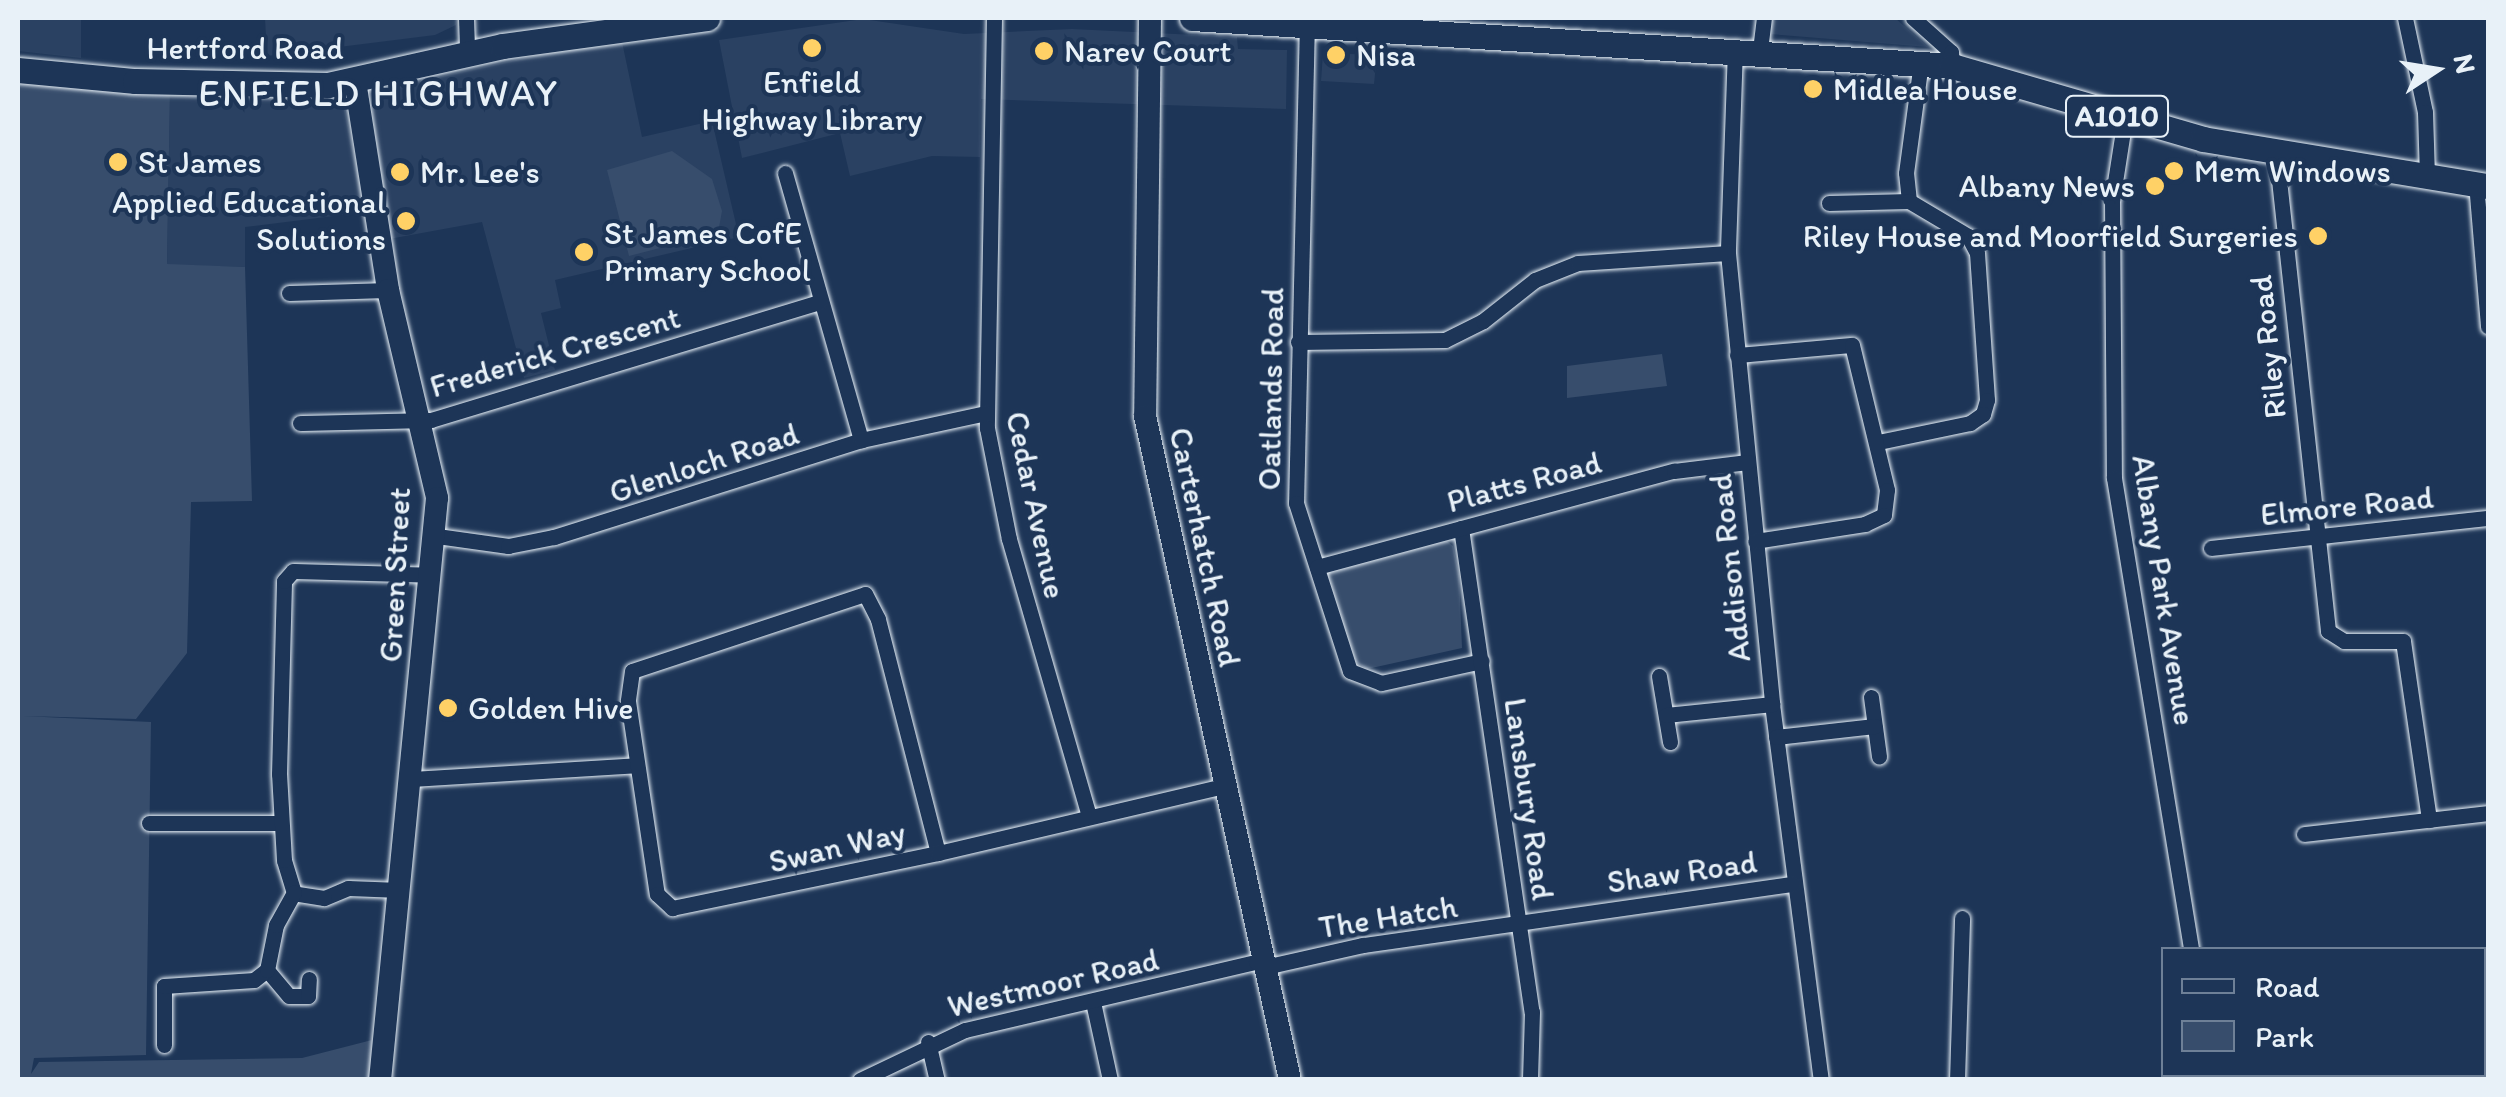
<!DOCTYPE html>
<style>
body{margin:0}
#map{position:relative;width:2506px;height:1097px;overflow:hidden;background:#1d3557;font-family:Itim,sans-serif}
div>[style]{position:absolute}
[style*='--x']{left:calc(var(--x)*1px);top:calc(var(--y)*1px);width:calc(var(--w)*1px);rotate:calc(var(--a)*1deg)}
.built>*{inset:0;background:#2a4162}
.green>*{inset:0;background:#374d6c}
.roads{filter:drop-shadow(0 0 2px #e8f1f8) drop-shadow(0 0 2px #e8f1f8)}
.street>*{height:15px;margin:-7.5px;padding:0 7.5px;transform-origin:7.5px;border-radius:7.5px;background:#1d3557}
.secondary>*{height:22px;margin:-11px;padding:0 11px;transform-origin:11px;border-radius:11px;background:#1d3557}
.primary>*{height:25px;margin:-12.5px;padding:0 12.5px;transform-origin:12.5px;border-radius:12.5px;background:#1d3557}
.dots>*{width:28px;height:28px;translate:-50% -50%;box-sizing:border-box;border:5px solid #1d3557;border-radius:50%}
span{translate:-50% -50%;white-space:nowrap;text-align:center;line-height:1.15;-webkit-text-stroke:8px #1d3557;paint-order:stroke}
.shield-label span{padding:2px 8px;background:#1d3557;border:2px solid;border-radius:8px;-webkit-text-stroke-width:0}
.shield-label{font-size:30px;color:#e8f1f8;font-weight:700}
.street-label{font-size:32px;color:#e8f1f8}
.poi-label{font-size:32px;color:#e8f1f8}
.left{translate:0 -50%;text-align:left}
.right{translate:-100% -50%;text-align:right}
.quarter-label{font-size:38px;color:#e8f1f8;letter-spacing:2.5px}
.frame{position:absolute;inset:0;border:20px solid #e8f1f8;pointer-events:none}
.legend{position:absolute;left:2161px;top:947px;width:325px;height:130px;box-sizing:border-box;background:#1d3557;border:2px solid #6e8097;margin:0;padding:12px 18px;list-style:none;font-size:30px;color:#e8f1f8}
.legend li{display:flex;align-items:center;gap:20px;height:50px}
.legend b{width:50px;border:2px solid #6e8097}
.north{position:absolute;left:2386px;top:20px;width:100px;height:100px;-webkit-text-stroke:8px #1d3557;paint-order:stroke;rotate:78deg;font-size:28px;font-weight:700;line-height:40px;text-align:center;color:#e8f1f8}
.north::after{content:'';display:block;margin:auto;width:35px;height:45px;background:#e8f1f8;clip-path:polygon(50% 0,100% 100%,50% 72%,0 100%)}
</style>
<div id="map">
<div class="built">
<div style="clip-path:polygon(18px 18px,81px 18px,81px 58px,18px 51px)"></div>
<div style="clip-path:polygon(265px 18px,457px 18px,456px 25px,435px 35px,267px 56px)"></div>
<div style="clip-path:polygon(1770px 18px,1895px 18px,1928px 47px,1770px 34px)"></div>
<div style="clip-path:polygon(863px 19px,964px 34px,1072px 29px,1237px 37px,1238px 49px,1287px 50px,1286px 109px,981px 99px,980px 157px,932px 156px,850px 176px,840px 133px,742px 158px,719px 40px)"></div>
<div style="clip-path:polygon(621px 37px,642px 137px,712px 121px,739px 237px,555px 280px,561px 308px,541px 313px,555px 370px,524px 378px,482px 222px,389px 239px,370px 92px)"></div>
<div style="clip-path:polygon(1323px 53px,1377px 55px,1374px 84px,1321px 81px)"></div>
<div style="clip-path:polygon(170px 92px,343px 101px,366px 212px,245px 227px,245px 267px,167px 265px)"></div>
</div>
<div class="green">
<div style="clip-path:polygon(18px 81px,170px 92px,167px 264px,245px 267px,252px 501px,191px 502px,187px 653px,136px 719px,23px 716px,151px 722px,146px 1055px,34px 1058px,31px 1074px,39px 1062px,302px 1058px,372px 1040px,369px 1079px,18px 1080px)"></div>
<div style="clip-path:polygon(672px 151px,712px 179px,722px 211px,718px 233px,629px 256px,607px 170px)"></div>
<div style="clip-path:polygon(1662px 354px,1667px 386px,1567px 398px,1567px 366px)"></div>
<div style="clip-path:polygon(1443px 538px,1453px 546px,1459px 575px,1462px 648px,1367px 669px,1356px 662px,1325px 577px,1328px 568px)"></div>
</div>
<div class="roads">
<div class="street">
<div style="--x:466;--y:18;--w:36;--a:88"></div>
<div style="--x:994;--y:18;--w:410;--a:91"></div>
<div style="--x:987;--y:428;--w:113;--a:78.8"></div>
<div style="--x:1009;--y:539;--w:289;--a:73.9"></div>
<div style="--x:1913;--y:18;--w:51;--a:41.8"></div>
<div style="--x:1951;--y:52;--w:14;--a:86"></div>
<div style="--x:2405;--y:18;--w:96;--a:78"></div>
<div style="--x:2425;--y:112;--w:62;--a:88.2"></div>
<div style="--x:1307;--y:21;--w:482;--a:91.3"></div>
<div style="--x:1296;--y:503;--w:176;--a:72.2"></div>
<div style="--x:1350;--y:671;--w:33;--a:21"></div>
<div style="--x:1381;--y:683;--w:103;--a:-12.3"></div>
<div style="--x:1735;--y:48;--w:205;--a:92"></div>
<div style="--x:1728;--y:253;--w:453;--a:84.4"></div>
<div style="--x:1772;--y:704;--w:379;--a:82.6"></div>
<div style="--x:1760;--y:50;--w:32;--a:-83"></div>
<div style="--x:2125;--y:118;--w:84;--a:98.9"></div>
<div style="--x:2112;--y:201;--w:277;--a:89.6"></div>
<div style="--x:2114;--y:478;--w:478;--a:80.7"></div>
<div style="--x:2276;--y:152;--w:482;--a:83.8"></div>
<div style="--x:2328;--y:631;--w:19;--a:32"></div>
<div style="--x:2344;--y:641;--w:59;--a:0"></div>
<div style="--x:2403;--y:641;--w:181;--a:81.7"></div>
<div style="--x:785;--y:173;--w:278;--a:74.1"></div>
<div style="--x:2476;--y:183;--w:144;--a:85.2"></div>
<div style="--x:1909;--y:201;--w:28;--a:-96"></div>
<div style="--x:1906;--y:173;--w:112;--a:-82.3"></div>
<div style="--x:1829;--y:203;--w:80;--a:-1.4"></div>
<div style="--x:1909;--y:201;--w:69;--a:30.7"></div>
<div style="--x:1968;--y:236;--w:19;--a:62"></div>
<div style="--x:1977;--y:253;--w:147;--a:86.1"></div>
<div style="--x:1987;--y:400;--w:15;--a:106"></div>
<div style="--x:1983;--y:414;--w:16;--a:145"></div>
<div style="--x:1970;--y:423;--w:94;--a:168.3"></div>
<div style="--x:289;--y:293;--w:99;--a:-1.7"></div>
<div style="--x:1298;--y:342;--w:147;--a:-0.8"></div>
<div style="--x:1445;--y:340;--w:42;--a:-26.6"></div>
<div style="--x:1483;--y:321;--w:66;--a:-38.3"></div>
<div style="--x:1535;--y:280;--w:46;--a:-21.6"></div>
<div style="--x:1578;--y:263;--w:150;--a:-3.8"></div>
<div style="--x:1737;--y:355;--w:115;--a:-5"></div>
<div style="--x:1852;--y:345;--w:149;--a:76.4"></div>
<div style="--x:1887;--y:490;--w:25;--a:97"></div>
<div style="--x:1884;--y:515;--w:21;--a:155"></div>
<div style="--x:1865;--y:524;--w:111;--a:171.2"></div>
<div style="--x:300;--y:423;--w:131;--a:-1.3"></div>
<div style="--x:431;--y:420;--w:406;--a:-16.9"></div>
<div style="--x:1461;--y:528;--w:489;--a:81.7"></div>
<div style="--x:1532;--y:1012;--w:68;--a:91.7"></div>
<div style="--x:437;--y:536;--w:72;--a:8"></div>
<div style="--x:508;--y:546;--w:47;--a:-11.1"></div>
<div style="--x:554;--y:537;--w:322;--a:-17.5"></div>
<div style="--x:861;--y:440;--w:128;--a:-12.2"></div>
<div style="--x:2211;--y:548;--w:279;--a:-6.2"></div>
<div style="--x:1317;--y:567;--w:370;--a:-15.1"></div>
<div style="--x:1674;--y:471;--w:74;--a:-7"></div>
<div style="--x:1659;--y:676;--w:67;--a:80.5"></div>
<div style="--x:1871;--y:697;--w:60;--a:82.3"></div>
<div style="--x:1666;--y:715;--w:107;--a:-5.9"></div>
<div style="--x:1776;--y:737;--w:99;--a:-6.4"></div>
<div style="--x:411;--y:779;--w:226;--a:-3.5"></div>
<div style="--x:149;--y:823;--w:132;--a:0"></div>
<div style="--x:2304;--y:834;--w:185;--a:-6.5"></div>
<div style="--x:938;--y:853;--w:242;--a:-104.4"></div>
<div style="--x:878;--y:619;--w:28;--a:-117"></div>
<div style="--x:865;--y:594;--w:245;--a:161.7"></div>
<div style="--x:632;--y:671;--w:30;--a:98"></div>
<div style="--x:628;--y:701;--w:195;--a:81.5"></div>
<div style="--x:657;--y:894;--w:21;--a:43"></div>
<div style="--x:672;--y:908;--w:272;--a:-11.7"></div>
<div style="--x:938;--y:853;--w:294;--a:-13.2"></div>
<div style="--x:400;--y:890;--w:52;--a:-177.8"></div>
<div style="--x:348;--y:888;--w:26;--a:157"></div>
<div style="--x:324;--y:898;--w:30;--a:-171"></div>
<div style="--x:294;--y:893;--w:34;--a:-107"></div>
<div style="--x:284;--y:860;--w:86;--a:-93.3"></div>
<div style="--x:279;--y:774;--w:193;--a:-88.5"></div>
<div style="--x:284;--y:581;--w:13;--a:-48"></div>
<div style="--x:293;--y:571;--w:139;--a:1.6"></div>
<div style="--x:267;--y:970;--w:34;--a:50"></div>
<div style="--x:289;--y:996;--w:19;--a:0"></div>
<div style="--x:308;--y:996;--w:17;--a:-87"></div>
<div style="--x:1093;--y:1002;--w:80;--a:77.7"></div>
<div style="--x:2484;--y:1011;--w:4;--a:0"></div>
<div style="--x:928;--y:1042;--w:39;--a:77"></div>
<div style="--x:164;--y:1045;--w:59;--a:-90"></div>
<div style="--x:164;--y:986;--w:90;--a:-3.8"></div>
<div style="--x:254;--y:980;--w:16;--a:-38"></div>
<div style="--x:267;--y:970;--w:46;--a:-78.7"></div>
<div style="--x:276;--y:925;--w:37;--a:-61"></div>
<div style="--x:2200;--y:1074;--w:6;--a:90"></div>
<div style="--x:860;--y:1080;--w:116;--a:-25.5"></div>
<div style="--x:965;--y:1030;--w:299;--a:-13.2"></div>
<div style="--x:1256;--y:962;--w:10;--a:29"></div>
<div style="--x:1265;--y:967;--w:100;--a:-12.7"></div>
<div style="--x:1363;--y:945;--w:434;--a:-8.1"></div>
<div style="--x:1957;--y:1080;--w:162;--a:-88.2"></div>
</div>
<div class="secondary">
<div style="--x:1150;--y:18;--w:398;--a:90.7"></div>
<div style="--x:1145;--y:416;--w:680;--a:77.68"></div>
<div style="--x:355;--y:81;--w:212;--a:81"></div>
<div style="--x:388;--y:290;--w:214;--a:76.7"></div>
<div style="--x:437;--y:498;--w:585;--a:95.59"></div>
</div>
<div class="primary">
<div style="--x:1192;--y:18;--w:762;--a:3.61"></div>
<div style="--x:1952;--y:66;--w:261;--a:16.2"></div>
<div style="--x:2203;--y:139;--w:289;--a:9.4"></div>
<div style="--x:18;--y:70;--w:118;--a:5.4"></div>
<div style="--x:135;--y:81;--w:193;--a:1.2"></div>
<div style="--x:328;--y:85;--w:179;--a:-12.6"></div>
<div style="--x:503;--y:46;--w:206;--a:-7.8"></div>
</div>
</div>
<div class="dots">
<div style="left:812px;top:48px;background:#ffd166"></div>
<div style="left:1044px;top:51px;background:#ffd166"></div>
<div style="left:1336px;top:55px;background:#ffd166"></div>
<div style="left:1813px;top:89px;background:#ffd166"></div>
<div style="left:118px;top:162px;background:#ffd166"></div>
<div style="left:2174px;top:171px;background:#ffd166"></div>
<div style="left:400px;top:172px;background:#ffd166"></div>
<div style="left:2155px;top:186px;background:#ffd166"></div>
<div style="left:406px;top:221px;background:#ffd166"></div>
<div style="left:2318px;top:236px;background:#ffd166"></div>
<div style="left:584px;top:252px;background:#ffd166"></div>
<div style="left:448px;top:708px;background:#ffd166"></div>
</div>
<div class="shield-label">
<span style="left:2117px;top:116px">A1010</span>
</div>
<div class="street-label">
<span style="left:245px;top:48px">Hertford Road</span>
<span style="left:2268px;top:347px;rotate:-96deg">Riley Road</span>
<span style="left:555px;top:352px;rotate:-16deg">Frederick Crescent</span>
<span style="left:1271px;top:389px;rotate:-89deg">Oatlands Road</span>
<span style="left:704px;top:463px;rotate:-18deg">Glenloch Road</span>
<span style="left:1524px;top:482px;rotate:-15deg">Platts Road</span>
<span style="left:1036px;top:505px;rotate:78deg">Cedar Avenue</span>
<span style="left:2347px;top:506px;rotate:-6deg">Elmore Road</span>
<span style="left:1205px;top:547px;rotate:78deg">Carterhatch Road</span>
<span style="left:1730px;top:568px;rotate:-96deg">Addison Road</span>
<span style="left:395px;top:575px;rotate:-87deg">Green Street</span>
<span style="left:2164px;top:590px;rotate:81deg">Albany Park Avenue</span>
<span style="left:1529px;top:799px;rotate:82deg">Lansbury Road</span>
<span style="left:837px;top:847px;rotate:-13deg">Swan Way</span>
<span style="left:1682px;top:872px;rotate:-8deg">Shaw Road</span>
<span style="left:1388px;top:917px;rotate:-9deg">The Hatch</span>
<span style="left:1053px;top:983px;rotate:-13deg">Westmoor Road</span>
</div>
<div class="poi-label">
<span class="left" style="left:1064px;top:51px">Narev Court</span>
<span class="left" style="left:1356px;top:55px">Nisa</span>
<span style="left:812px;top:101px">Enfield<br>Highway Library</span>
<span class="left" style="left:1833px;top:89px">Midlea House</span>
<span class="left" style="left:138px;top:162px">St James</span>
<span class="left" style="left:2194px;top:171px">Mem Windows</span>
<span class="left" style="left:420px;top:172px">Mr. Lee's</span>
<span class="right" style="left:2135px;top:186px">Albany News</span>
<span class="right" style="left:386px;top:221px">Applied Educational<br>Solutions</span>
<span class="left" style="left:604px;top:252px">St James CofE<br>Primary School</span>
<span class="right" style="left:2298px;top:236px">Riley House and Moorfield Surgeries</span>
<span class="left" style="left:468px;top:708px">Golden Hive</span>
</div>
<div class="quarter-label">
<span style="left:379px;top:94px">ENFIELD HIGHWAY</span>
</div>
<div class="frame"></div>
<ul class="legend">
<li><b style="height:12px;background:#1d3557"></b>Road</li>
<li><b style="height:28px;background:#374d6c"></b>Park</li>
</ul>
<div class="north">N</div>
</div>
